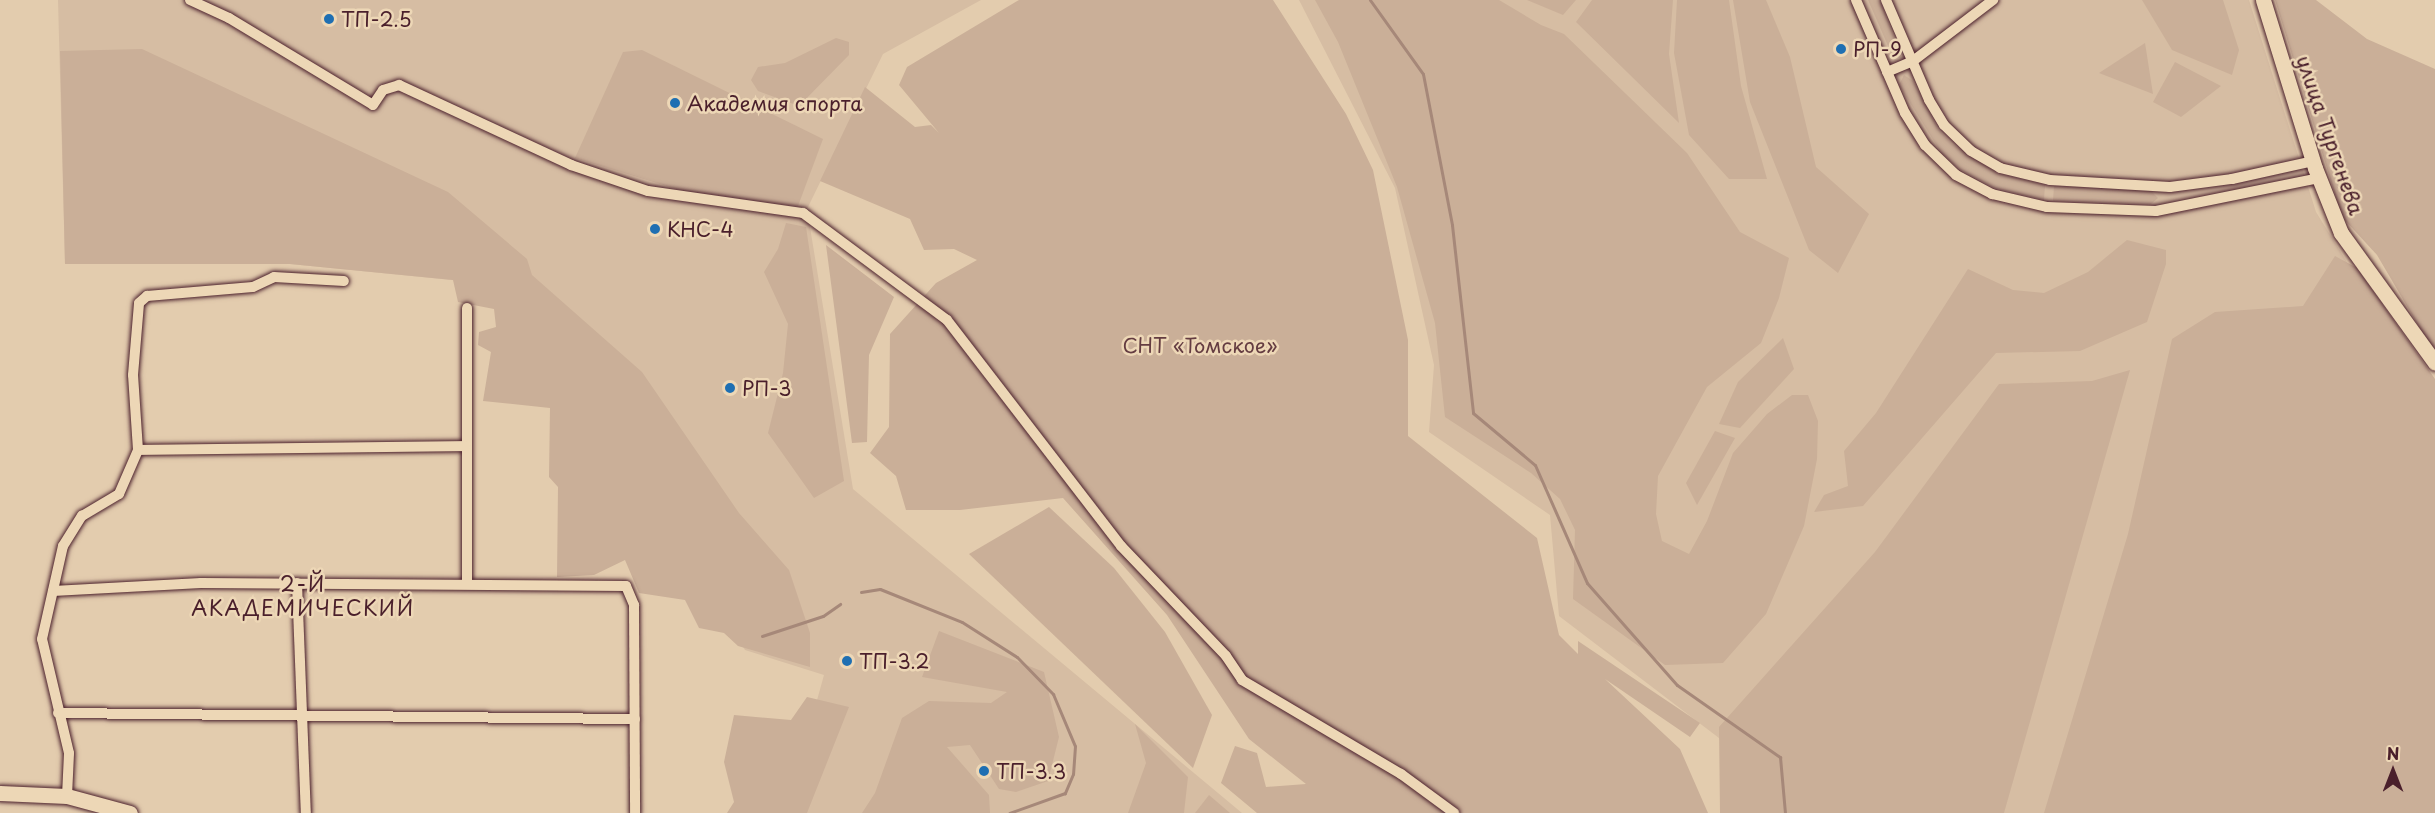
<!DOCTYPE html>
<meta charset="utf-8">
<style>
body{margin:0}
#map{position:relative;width:2435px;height:813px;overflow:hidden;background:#e3ccae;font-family:"Playpen Sans",sans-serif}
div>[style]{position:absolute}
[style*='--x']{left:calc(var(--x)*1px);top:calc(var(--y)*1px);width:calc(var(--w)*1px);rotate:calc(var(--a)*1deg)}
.built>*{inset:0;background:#d6bda3}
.green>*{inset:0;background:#caaf98}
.stream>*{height:3px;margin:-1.5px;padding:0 1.5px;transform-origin:1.5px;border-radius:1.5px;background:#a68879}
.roads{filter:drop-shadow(0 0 2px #4a1f2b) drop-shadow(0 0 2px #4a1f2b)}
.street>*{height:10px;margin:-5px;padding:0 5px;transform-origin:5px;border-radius:5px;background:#edd7b6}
.secondary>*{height:15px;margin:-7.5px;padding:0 7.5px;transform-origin:7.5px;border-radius:7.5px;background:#edd7b6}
.dots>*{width:16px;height:16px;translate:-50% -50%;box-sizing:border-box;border:3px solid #edd7b6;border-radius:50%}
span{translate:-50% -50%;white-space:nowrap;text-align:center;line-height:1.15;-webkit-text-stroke:5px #edd7b6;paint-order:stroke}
.poi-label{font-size:20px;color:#4a1f2b}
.left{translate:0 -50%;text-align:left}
.street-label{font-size:20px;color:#4a1f2b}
.park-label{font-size:20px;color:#643c41}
.neighbourhood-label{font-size:21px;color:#4a1f2b;letter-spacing:1.5px}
.north{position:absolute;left:2363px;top:741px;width:60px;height:60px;-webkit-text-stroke:4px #edd7b6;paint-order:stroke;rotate:0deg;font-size:16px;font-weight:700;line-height:24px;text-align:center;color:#4a1f2b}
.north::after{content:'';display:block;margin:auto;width:21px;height:27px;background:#4a1f2b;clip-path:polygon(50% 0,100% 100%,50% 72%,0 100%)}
</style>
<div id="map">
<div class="built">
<div style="clip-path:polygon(58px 0,981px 0,883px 54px,807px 209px,853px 489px,1242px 813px,737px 813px,796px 776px,824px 675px,745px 650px,512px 286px,290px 264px,65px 264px)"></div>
<div style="clip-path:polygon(1299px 0,2249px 0,2316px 212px,2435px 405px,2435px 813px,1760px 813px,1719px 738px,1559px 616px,1550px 515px,1429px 432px,1434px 365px,1395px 188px)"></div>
</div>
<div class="green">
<div style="clip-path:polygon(1019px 0,1273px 0,1346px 114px,1373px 170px,1408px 340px,1408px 436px,1537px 538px,1559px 635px,1578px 654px,1578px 641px,1700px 723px,1690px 737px,1605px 679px,1680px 749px,1708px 813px,1257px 813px,1221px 783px,1235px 746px,1257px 753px,1266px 787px,1306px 784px,1249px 739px,1167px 615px,1063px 498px,960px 510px,906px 510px,896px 476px,870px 453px,889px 427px,890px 334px,936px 283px,977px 260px,954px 249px,924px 250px,910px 219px,820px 181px,865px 87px,915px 127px,931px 125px,939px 133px,899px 85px,907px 67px)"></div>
<div style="clip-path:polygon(1315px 0,1499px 0,1541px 25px,1564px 34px,1687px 153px,1740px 232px,1789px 258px,1779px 298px,1761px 343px,1707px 387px,1658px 476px,1656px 514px,1662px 541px,1689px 554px,1707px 521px,1733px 453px,1767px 414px,1792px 395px,1808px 395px,1818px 421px,1817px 459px,1804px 526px,1766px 614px,1723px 663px,1665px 665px,1573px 599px,1575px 530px,1560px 499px,1531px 473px,1445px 417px,1435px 323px,1397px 187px,1338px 42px)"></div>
<div style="clip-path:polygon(1527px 0,1576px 0,1563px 15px)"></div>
<div style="clip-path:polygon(1592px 0,1673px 0,1669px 54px,1679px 123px,1576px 22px)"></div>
<div style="clip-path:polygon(1677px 0,1729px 0,1741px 86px,1767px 179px,1729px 179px,1689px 135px,1674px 53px)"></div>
<div style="clip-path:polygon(1733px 0,1766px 0,1790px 57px,1816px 167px,1869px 214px,1838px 273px,1809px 250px,1750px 102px)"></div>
<div style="clip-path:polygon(1868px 0,1880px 0,1902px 59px,1892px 55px)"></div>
<div style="clip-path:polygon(2142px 0,2223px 0,2239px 50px,2232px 75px,2172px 50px)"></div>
<div style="clip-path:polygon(2275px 0,2316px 0,2367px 39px,2435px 69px,2435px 354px,2377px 255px,2342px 217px)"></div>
<div style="clip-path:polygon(836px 38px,849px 42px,849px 55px,799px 106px,758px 91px,751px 80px,758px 67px,785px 63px)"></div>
<div style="clip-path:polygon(2145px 43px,2153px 94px,2099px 73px)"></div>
<div style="clip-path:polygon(142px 49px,448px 192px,527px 259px,532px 275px,642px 372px,739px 513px,789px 570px,810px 633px,810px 667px,738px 646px,724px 633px,699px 628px,685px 600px,639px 593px,625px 560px,594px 575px,557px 577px,558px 487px,549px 477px,550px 408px,483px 401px,491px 352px,478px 345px,479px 332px,496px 327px,494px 309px,458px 302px,453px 280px,290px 264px,65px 264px,60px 51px)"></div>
<div style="clip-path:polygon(642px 50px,823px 139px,798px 206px,706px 198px,575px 158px,623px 52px)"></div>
<div style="clip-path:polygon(2175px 62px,2221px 86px,2181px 117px,2153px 102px)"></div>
<div style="clip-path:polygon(1904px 75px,1913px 81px,1938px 129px,1952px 144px,1997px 173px,2045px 185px,2044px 200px,1995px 188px,1961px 170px,1942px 154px,1899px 85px)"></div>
<div style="clip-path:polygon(2054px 186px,2150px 190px,2158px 198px,2151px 204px,2053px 201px)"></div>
<div style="clip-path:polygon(786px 223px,806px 227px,844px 481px,814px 498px,768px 433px,783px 373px,788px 324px,764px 272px,778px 249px)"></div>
<div style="clip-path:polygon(2127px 240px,2166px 250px,2166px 264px,2147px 322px,2080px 351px,1996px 353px,1863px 506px,1814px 512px,1824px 495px,1848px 486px,1844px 451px,1876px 413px,1968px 269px,2013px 290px,2044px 293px,2088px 272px)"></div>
<div style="clip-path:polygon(826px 245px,894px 297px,869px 355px,867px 442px,852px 443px)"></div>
<div style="clip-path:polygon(2335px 256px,2357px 268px,2435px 379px,2435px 813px,2044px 813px,2128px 534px,2172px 339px,2215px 312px,2303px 306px)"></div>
<div style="clip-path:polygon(1783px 338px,1794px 369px,1740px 428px,1719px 424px,1738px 382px)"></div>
<div style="clip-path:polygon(2130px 370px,2004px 813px,1720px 813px,1719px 727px,1875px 552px,1999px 384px,2092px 381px)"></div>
<div style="clip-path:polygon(1715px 431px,1735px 438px,1697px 505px,1686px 483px)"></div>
<div style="clip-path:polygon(1049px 507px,1114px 568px,1165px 632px,1212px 715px,1193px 768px,969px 554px)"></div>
<div style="clip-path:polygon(939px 631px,1044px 672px,1059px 737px,1048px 781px,1016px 792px,999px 789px,970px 745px,947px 747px,989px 795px,990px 813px,862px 813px,875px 793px,902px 718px,929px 701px,991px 703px,1007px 692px,922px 677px)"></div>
<div style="clip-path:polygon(807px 697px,849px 707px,807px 813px,727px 813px,734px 802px,724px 762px,734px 715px,791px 720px)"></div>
<div style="clip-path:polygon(1135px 724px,1188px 777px,1184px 813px,1128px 813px,1146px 763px)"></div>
<div style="clip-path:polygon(1209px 795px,1230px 813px,1195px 813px)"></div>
</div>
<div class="stream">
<div style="--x:1370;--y:0;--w:91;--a:54.4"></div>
<div style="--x:1423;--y:74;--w:154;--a:79.1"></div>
<div style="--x:1452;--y:225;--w:189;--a:83.6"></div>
<div style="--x:1473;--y:413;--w:81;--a:40"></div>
<div style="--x:1535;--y:465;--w:129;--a:66.2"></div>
<div style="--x:1587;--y:583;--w:136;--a:48.6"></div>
<div style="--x:1677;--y:685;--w:126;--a:35"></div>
<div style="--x:1780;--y:757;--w:56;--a:84.9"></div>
<div style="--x:861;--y:592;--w:19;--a:-9"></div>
<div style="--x:880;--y:589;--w:88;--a:21.9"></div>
<div style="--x:962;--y:622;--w:65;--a:32.5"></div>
<div style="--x:1017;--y:657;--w:52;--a:45.8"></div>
<div style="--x:1053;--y:694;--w:56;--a:67.1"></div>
<div style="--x:1075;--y:746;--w:28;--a:94"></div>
<div style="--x:1073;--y:774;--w:21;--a:113"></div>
<div style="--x:1065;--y:793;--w:59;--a:160.3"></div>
<div style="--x:762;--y:636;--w:64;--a:-18.2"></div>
<div style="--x:823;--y:616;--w:21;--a:-35"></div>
</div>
<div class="roads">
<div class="street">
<div style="--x:190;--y:0;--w:43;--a:24.8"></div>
<div style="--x:229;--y:18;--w:168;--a:31.1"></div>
<div style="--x:373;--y:105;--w:18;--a:-56"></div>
<div style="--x:383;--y:90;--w:17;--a:-17"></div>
<div style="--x:399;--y:85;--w:190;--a:24.9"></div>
<div style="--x:571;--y:165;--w:81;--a:18.7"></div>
<div style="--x:648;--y:191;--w:157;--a:8.1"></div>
<div style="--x:803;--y:213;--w:179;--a:36.6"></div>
<div style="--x:947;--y:320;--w:285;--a:52.4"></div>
<div style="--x:1121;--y:546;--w:152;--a:46.3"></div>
<div style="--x:1226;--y:656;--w:29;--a:56"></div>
<div style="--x:1242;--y:680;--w:185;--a:30.6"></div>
<div style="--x:1401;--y:774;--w:66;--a:36.3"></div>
<div style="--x:1856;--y:0;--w:123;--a:66.6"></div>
<div style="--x:1905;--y:113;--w:38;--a:58"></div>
<div style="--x:1925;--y:145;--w:43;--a:44.1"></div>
<div style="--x:1956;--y:175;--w:41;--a:27.8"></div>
<div style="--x:1992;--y:194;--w:57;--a:13.3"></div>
<div style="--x:2047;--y:207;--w:109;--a:2.1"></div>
<div style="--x:2156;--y:211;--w:166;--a:-11.4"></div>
<div style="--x:1886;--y:0;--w:109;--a:66.7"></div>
<div style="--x:1929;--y:100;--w:29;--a:59"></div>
<div style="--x:1944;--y:125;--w:37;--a:44"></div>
<div style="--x:1971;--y:151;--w:34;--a:30"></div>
<div style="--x:2000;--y:168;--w:51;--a:13.5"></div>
<div style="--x:2050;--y:180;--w:120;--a:3.3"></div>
<div style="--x:2170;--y:187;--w:63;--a:-7.4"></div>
<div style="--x:2232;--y:179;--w:83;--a:-12.5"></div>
<div style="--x:1887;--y:72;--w:28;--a:-23"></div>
<div style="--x:1913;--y:61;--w:101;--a:-37.3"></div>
<div style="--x:467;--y:308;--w:275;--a:90"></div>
<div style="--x:138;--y:450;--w:328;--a:-0.7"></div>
<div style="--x:297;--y:583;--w:230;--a:87.8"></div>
<div style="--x:53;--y:591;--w:148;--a:-3.1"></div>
<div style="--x:201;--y:583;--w:425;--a:0.4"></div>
<div style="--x:626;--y:586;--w:21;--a:67"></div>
<div style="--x:634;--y:605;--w:208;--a:89.7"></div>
<div style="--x:58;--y:713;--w:577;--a:0.6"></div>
<div style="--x:67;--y:796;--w:43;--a:-87.3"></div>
<div style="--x:69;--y:753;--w:117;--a:-103.3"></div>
<div style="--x:42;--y:639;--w:95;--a:-77.3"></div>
<div style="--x:63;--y:546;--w:36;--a:-58"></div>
<div style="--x:82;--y:516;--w:43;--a:-30.7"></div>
<div style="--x:119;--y:494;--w:48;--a:-66.6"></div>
<div style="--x:138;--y:450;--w:75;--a:-93.8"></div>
<div style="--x:133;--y:375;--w:72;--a:-85.2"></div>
<div style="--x:139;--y:303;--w:11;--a:-41"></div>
<div style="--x:147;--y:296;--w:106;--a:-4.9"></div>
<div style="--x:253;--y:287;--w:23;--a:-25"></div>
<div style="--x:274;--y:277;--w:70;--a:3.3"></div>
</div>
<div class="secondary">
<div style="--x:2263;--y:0;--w:176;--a:72.8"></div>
<div style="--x:2315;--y:168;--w:70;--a:68.2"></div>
<div style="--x:2341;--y:233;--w:160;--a:54.1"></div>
<div style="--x:0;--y:793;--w:67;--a:2.6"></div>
<div style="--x:67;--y:796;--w:65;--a:15.1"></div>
</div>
</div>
<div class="dots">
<div style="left:329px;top:19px;background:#1f6fb2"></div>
<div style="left:1841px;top:49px;background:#1f6fb2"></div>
<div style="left:675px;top:103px;background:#1f6fb2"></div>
<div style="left:655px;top:229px;background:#1f6fb2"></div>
<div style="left:730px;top:388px;background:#1f6fb2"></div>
<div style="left:847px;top:661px;background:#1f6fb2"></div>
<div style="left:984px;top:771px;background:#1f6fb2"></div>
</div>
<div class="poi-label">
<span class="left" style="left:341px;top:19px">ТП-2.5</span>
<span class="left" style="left:1853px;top:49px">РП-9</span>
<span class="left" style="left:687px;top:103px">Академия спорта</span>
<span class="left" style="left:667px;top:229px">КНС-4</span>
<span class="left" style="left:742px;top:388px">РП-3</span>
<span class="left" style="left:859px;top:661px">ТП-3.2</span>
<span class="left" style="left:996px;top:771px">ТП-3.3</span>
</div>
<div class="street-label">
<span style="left:2330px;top:135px;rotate:71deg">улица Тургенева</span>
</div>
<div class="park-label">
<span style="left:1200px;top:345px">СНТ «Томское»</span>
</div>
<div class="neighbourhood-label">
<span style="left:303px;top:595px">2-Й<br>АКАДЕМИЧЕСКИЙ</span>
</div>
<div class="north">N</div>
</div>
